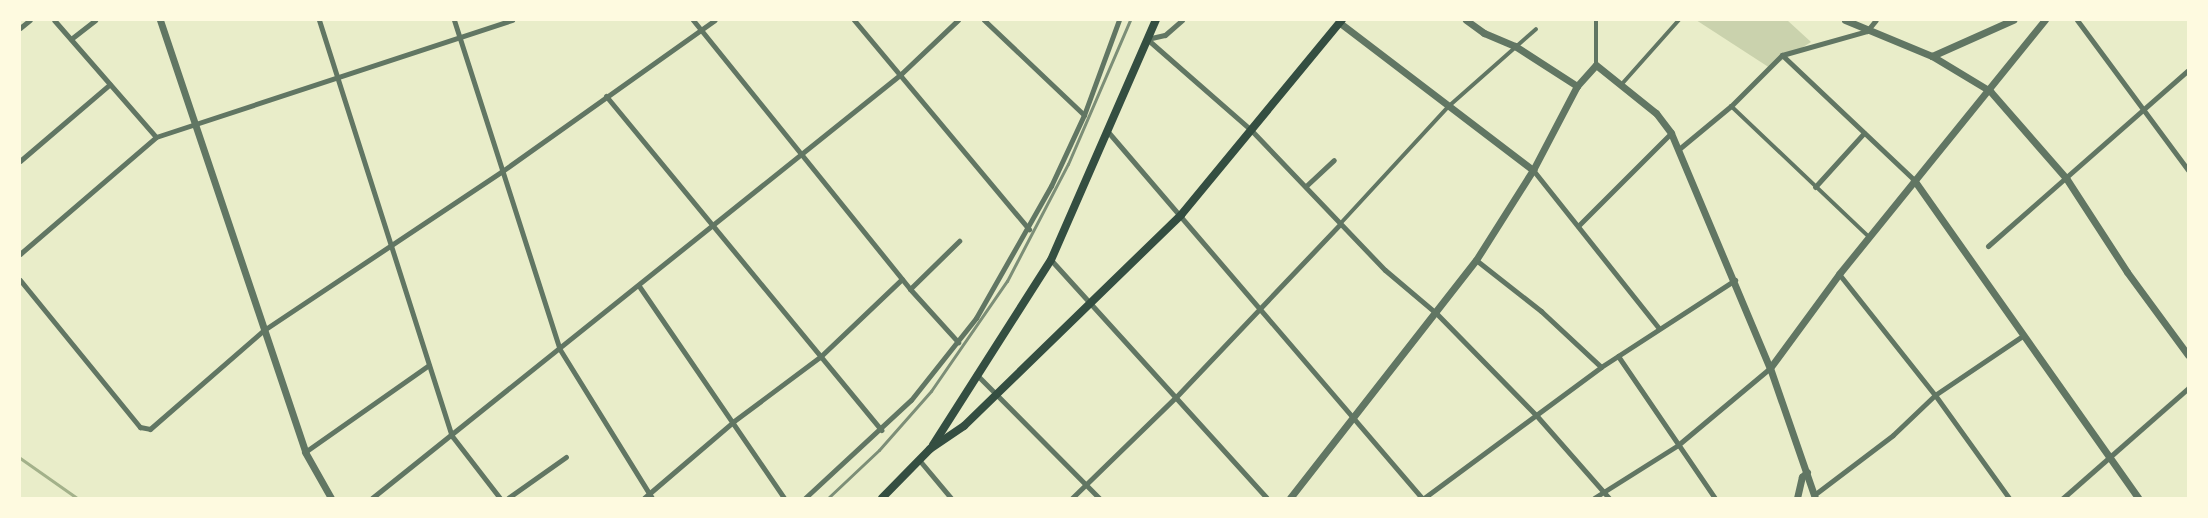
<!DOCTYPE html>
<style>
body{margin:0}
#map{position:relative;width:2208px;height:518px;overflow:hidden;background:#e9edc9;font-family:Merriweather,serif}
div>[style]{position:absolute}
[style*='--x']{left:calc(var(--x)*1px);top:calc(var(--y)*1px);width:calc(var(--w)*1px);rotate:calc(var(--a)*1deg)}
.green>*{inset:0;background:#cad2ad}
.stream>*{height:3px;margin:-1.5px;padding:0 1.5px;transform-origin:1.5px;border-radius:1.5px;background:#a3b18a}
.pedestrian>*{height:4px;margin:-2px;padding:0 2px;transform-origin:2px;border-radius:2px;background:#617663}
.minor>*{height:5px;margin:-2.5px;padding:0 2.5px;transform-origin:2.5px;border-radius:2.5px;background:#617663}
.tertiary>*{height:7px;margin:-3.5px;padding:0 3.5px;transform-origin:3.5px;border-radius:3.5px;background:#617663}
.secondary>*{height:8px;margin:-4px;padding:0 4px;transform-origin:4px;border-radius:4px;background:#344e41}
.rail>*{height:3px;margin:-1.5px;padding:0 1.5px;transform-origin:1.5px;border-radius:1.5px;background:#7c8e77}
span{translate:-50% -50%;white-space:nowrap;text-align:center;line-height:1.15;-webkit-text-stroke:4.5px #fefae0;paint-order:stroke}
.frame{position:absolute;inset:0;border:21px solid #fefae0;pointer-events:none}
</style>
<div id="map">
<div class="green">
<div style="clip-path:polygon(1696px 20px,1787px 20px,1811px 42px,1770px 68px)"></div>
</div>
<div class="stream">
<div style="--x:20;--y:458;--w:70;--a:35.1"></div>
</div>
<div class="pedestrian">
<div style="--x:1596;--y:20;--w:45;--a:90"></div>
<div style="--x:1621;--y:85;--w:87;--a:-48.3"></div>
<div style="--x:1731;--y:106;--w:189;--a:43.5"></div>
<div style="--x:1340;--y:224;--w:161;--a:-47.3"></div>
<div style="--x:1449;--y:106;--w:116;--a:-41.5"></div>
</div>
<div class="minor">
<div style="--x:54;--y:20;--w:155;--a:48.9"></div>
<div style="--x:319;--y:20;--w:437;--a:72.3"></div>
<div style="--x:452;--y:436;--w:78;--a:52.3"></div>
<div style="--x:454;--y:20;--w:344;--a:72.2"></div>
<div style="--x:559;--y:348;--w:176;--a:58.2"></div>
<div style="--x:693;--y:20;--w:346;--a:51.1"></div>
<div style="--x:910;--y:289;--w:72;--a:47.8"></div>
<div style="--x:854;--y:20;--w:273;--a:50.1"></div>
<div style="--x:984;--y:20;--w:138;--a:43.5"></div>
<div style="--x:2077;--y:20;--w:187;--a:53.5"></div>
<div style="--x:20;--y:28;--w:13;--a:-39"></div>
<div style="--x:71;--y:39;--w:31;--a:-38"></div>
<div style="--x:1147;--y:39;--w:140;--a:41.2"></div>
<div style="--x:1252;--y:131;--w:192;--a:46.3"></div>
<div style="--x:1385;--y:270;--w:68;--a:40.2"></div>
<div style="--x:1437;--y:314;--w:141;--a:45.6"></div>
<div style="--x:1536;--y:415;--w:111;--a:48.7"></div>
<div style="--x:1147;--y:39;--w:18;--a:-13"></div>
<div style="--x:1165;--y:35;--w:23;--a:-41"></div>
<div style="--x:1782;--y:55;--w:182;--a:43.4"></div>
<div style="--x:606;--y:96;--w:433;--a:50.5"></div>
<div style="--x:1109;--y:133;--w:481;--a:49.4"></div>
<div style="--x:1679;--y:149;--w:67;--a:-39.6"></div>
<div style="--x:1731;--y:106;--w:72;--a:-45"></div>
<div style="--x:1782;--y:55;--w:88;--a:-15.8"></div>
<div style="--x:1867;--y:31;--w:14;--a:-51"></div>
<div style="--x:20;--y:161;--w:118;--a:-40.5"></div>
<div style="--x:1533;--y:170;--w:201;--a:51.5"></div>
<div style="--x:1306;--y:186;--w:38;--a:-43"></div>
<div style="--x:1815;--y:187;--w:73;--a:-47.8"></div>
<div style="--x:1578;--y:226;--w:132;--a:-45"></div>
<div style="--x:1988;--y:246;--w:266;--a:-41.3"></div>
<div style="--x:20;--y:254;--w:179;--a:-40.7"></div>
<div style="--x:156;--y:137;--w:375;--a:-18.2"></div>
<div style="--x:1051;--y:260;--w:321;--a:47.8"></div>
<div style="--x:1476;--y:260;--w:83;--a:38.1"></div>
<div style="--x:1541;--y:311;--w:82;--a:43"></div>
<div style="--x:1839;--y:274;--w:154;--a:51.6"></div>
<div style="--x:1935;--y:395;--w:127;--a:54.3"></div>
<div style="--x:20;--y:280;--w:190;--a:50.8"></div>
<div style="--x:140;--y:427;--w:10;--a:11"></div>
<div style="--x:150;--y:429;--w:151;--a:-41"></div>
<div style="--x:264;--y:330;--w:285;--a:-33.7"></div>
<div style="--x:501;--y:172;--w:262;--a:-35.4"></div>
<div style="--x:639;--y:286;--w:257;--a:55.6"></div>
<div style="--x:910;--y:289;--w:69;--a:-44.4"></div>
<div style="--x:1618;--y:356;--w:172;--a:55.7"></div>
<div style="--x:976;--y:374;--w:175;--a:45.2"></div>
<div style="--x:305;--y:452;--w:151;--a:-35.1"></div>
<div style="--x:920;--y:461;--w:48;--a:50"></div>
<div style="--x:1814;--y:495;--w:99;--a:-37.2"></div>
<div style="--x:1893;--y:435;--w:58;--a:-43.6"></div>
<div style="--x:1935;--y:395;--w:107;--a:-34"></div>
<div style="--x:372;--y:498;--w:678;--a:-38.71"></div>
<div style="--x:901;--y:74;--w:79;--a:-43.5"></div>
<div style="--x:508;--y:498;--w:71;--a:-35.3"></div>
<div style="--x:644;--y:498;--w:118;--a:-40.5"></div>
<div style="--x:734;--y:421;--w:107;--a:-36.7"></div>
<div style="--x:820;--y:357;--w:113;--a:-43.6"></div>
<div style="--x:805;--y:498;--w:144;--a:-42.8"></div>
<div style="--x:911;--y:400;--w:105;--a:-51.6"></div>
<div style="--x:976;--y:318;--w:152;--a:-60.4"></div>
<div style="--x:1051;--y:186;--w:78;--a:-65.1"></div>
<div style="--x:1084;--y:115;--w:101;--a:-69.8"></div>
<div style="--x:1072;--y:498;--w:145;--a:-44.2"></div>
<div style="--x:1176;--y:397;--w:238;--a:-46.5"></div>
<div style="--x:1424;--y:498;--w:220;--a:-36.5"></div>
<div style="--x:1601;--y:367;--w:160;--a:-33"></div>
<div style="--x:1594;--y:498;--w:99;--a:-32.2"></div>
<div style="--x:1678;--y:445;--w:120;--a:-39.9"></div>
<div style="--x:2063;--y:498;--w:167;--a:-41.3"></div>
</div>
<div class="tertiary">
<div style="--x:160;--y:20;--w:456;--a:71.4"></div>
<div style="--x:305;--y:452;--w:53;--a:60.5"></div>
<div style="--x:1466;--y:20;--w:22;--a:36"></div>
<div style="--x:1484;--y:33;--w:34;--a:23"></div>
<div style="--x:1515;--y:46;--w:74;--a:32.8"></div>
<div style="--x:1845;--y:20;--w:94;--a:22.5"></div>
<div style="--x:1932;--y:56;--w:68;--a:31.1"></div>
<div style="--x:1990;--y:91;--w:116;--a:48.9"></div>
<div style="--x:2066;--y:178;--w:112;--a:57"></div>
<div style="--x:2127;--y:272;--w:103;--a:53.7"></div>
<div style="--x:1340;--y:23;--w:243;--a:37.3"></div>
<div style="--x:1932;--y:56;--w:89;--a:-24"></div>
<div style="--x:1914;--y:180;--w:389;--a:54.8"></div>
<div style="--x:1770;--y:368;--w:117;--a:-53.7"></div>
<div style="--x:1839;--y:274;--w:327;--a:-51"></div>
<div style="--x:1290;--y:498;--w:302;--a:-52"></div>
<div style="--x:1476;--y:260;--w:107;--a:-57.7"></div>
<div style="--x:1533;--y:170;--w:95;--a:-62.4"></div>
<div style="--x:1577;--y:86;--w:28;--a:-48"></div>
<div style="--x:1596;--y:65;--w:77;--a:38.7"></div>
<div style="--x:1656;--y:113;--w:25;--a:53"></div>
<div style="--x:1671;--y:133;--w:255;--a:67.2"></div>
<div style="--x:1770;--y:368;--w:138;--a:70.9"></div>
<div style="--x:1797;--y:498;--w:22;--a:-77"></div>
<div style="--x:1802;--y:477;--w:7;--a:-45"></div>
</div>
<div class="secondary">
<div style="--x:933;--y:445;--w:219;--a:-57.5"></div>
<div style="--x:1051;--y:260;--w:262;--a:-66.4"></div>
<div style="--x:882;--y:498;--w:69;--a:-45.6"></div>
<div style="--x:930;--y:449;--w:41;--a:-34.1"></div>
<div style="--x:964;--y:426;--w:303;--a:-44.2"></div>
<div style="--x:1181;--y:215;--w:253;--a:-50.5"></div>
</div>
<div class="rail">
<div style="--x:828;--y:498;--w:70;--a:-43.3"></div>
<div style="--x:879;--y:450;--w:79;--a:-48.6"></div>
<div style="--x:931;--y:391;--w:134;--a:-55.4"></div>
<div style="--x:1007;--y:281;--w:132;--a:-62.5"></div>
<div style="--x:1068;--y:164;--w:157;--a:-66.7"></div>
</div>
<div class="frame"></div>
</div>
